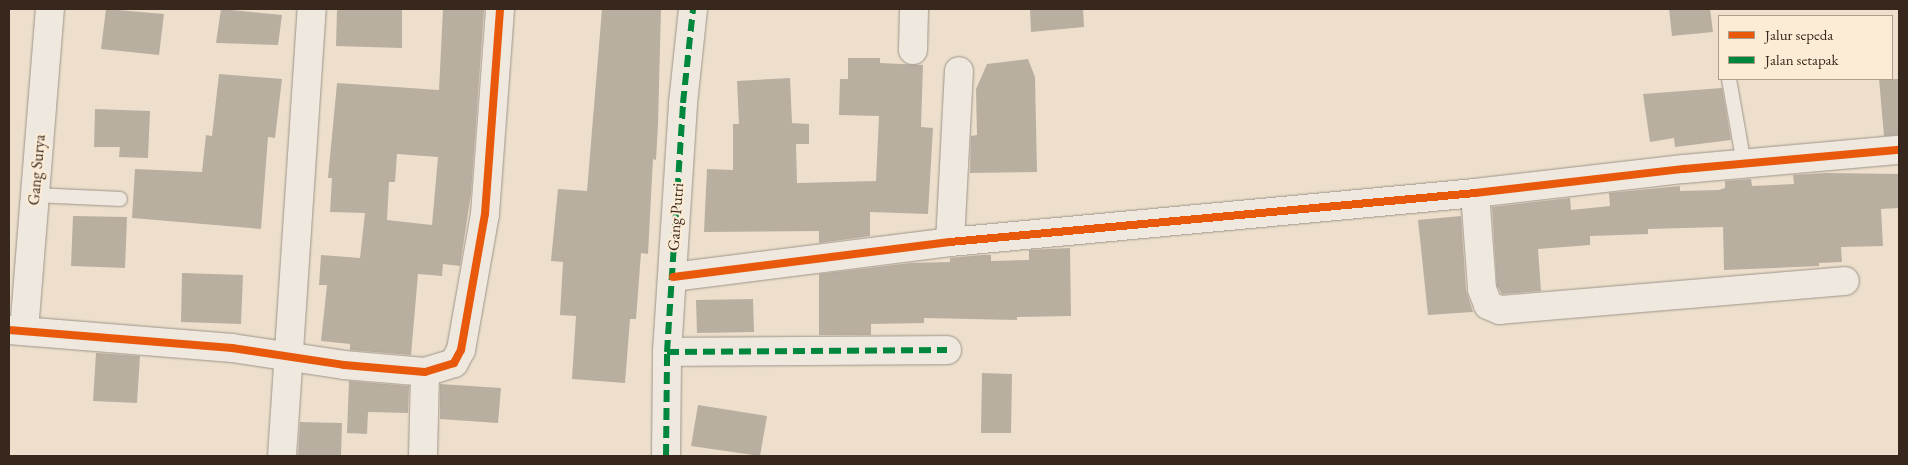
<!DOCTYPE html>
<style>
body{margin:0}
#map{position:relative;width:1908px;height:465px;overflow:hidden;background:#eddfcc;font-family:"EB Garamond",serif}
div>[style]{position:absolute}
[style*='--x']{left:calc(var(--x)*1px);top:calc(var(--y)*1px);width:calc(var(--w)*1px);rotate:calc(var(--a)*1deg)}
.building>*{inset:0;background:#b9afa1}
.roads{filter:drop-shadow(0 0 1px #9d9488) drop-shadow(0 0 1px #9d9488)}
.lane>*{height:14px;margin:-7px;padding:0 7px;transform-origin:7px;border-radius:7px;background:#efe8df}
.street>*{height:28px;margin:-14px;padding:0 14px;transform-origin:14px;border-radius:14px;background:#efe8df}
.quiet>*{height:6px;margin-top:-3px;transform-origin:0;background:repeating-linear-gradient(90deg,#00873e 0 12px,transparent 0 18px)}
.cycleway>*{height:8px;margin:-4px;padding:0 4px;transform-origin:4px;border-radius:4px;background:#e8590c}
span{translate:-50% -50%;white-space:nowrap;text-align:center;line-height:1.15;-webkit-text-stroke:4.5px #fcecd5;paint-order:stroke}
.street-label{font-size:16px;color:#37271c}
.frame{position:absolute;inset:0;border:10px solid #37271c;pointer-events:none}
.legend{position:absolute;left:1718px;top:15px;width:175px;height:65px;box-sizing:border-box;background:#fcecd5;border:1px solid #ad9d8b;margin:0;padding:6px 9px;list-style:none;font-size:15px;color:#37271c}
.legend li{display:flex;align-items:center;gap:10px;height:25px}
.legend b{width:25px;border:1px solid #ad9d8b}
</style>
<div id="map">
<div class="building">
<div style="clip-path:polygon(106px 9px,164px 14px,159px 55px,101px 49px)"></div>
<div style="clip-path:polygon(221px 9px,282px 15px,278px 45px,216px 43px)"></div>
<div style="clip-path:polygon(337px 9px,402px 9px,402px 48px,336px 46px)"></div>
<div style="clip-path:polygon(evenodd,443px 9px,484px 9px,471px 193px,460px 266px,443px 264px,442px 276px,418px 274px,411px 355px,350px 350px,350px 344px,321px 341px,327px 285px,319px 285px,321px 255px,360px 258px,365px 213px,330px 212px,332px 178px,328px 178px,337px 83px,439px 90px,443px 9px,397px 154px,438px 157px,432px 225px,387px 220px,389px 182px,395px 182px,397px 154px)"></div>
<div style="clip-path:polygon(602px 9px,661px 9px,658px 125px,656px 160px,653px 159px,648px 254px,641px 253px,636px 319px,630px 319px,625px 383px,572px 379px,576px 316px,560px 315px,563px 262px,551px 261px,558px 189px,587px 191px)"></div>
<div style="clip-path:polygon(1030px 9px,1083px 9px,1084px 27px,1031px 32px)"></div>
<div style="clip-path:polygon(1669px 9px,1710px 9px,1713px 32px,1672px 36px)"></div>
<div style="clip-path:polygon(848px 58px,880px 58px,880px 63px,923px 65px,921px 127px,933px 128px,928px 214px,870px 212px,870px 236px,819px 243px,819px 231px,704px 232px,707px 169px,733px 170px,733px 124px,739px 124px,737px 81px,790px 78px,792px 123px,809px 124px,809px 144px,796px 144px,797px 183px,876px 181px,879px 116px,839px 115px,840px 79px,848px 79px)"></div>
<div style="clip-path:polygon(1028px 59px,1035px 77px,1037px 172px,970px 173px,971px 136px,977px 135px,976px 89px,987px 64px)"></div>
<div style="clip-path:polygon(219px 74px,282px 79px,275px 138px,268px 137px,261px 229px,132px 218px,135px 169px,202px 172px,206px 135px,212px 136px)"></div>
<div style="clip-path:polygon(1879px 79px,1899px 79px,1899px 135px,1884px 136px)"></div>
<div style="clip-path:polygon(1722px 88px,1731px 140px,1675px 147px,1674px 138px,1650px 142px,1643px 94px)"></div>
<div style="clip-path:polygon(95px 109px,150px 111px,148px 158px,119px 157px,120px 147px,94px 147px)"></div>
<div style="clip-path:polygon(1826px 173px,1899px 174px,1899px 208px,1881px 209px,1883px 246px,1841px 247px,1842px 262px,1819px 263px,1819px 266px,1724px 270px,1723px 227px,1648px 229px,1648px 234px,1590px 236px,1590px 245px,1538px 249px,1541px 291px,1502px 294px,1497px 286px,1492px 207px,1570px 198px,1571px 210px,1610px 206px,1609px 193px,1680px 186px,1680px 191px,1719px 190px,1725px 188px,1725px 181px,1751px 179px,1752px 186px,1794px 184px,1793px 175px)"></div>
<div style="clip-path:polygon(73px 216px,127px 217px,125px 268px,71px 266px)"></div>
<div style="clip-path:polygon(1461px 216px,1466px 290px,1473px 312px,1428px 315px,1418px 220px)"></div>
<div style="clip-path:polygon(1070px 248px,1071px 316px,1017px 317px,1017px 320px,924px 318px,924px 323px,871px 324px,871px 335px,819px 335px,819px 274px,911px 263px,950px 262px,950px 258px,982px 255px,991px 255px,991px 261px,1029px 260px,1029px 250px)"></div>
<div style="clip-path:polygon(182px 273px,243px 275px,241px 324px,181px 322px)"></div>
<div style="clip-path:polygon(753px 299px,754px 332px,697px 333px,696px 300px)"></div>
<div style="clip-path:polygon(96px 353px,140px 356px,137px 403px,93px 401px)"></div>
<div style="clip-path:polygon(982px 373px,1012px 374px,1011px 433px,981px 433px)"></div>
<div style="clip-path:polygon(349px 381px,409px 386px,408px 413px,368px 412px,367px 434px,347px 433px)"></div>
<div style="clip-path:polygon(440px 384px,501px 388px,498px 423px,440px 419px)"></div>
<div style="clip-path:polygon(698px 405px,767px 416px,760px 456px,691px 446px)"></div>
<div style="clip-path:polygon(300px 422px,342px 423px,341px 456px,298px 456px)"></div>
</div>
<div class="roads">
<div class="lane">
<div style="--x:1729;--y:79;--w:86;--a:80"></div>
<div style="--x:35;--y:195;--w:85;--a:2.7"></div>
</div>
<div class="street">
<div style="--x:913;--y:50;--w:41;--a:-88.6"></div>
<div style="--x:1475;--y:193;--w:96;--a:85.8"></div>
<div style="--x:1482;--y:289;--w:17;--a:69"></div>
<div style="--x:1488;--y:305;--w:13;--a:23"></div>
<div style="--x:1500;--y:310;--w:346;--a:-4.8"></div>
<div style="--x:950;--y:242;--w:171;--a:-87"></div>
<div style="--x:673;--y:277;--w:279;--a:-7.2"></div>
<div style="--x:950;--y:242;--w:527;--a:-5.33"></div>
<div style="--x:1475;--y:193;--w:210;--a:-6.6"></div>
<div style="--x:1684;--y:169;--w:216;--a:-5.1"></div>
<div style="--x:9;--y:330;--w:224;--a:4.6"></div>
<div style="--x:232;--y:348;--w:113;--a:8.6"></div>
<div style="--x:344;--y:365;--w:81;--a:4.9"></div>
<div style="--x:425;--y:372;--w:30;--a:-17"></div>
<div style="--x:454;--y:363;--w:15;--a:-62"></div>
<div style="--x:461;--y:350;--w:138;--a:-80"></div>
<div style="--x:485;--y:214;--w:206;--a:-85.8"></div>
<div style="--x:24;--y:331;--w:323;--a:-85.4"></div>
<div style="--x:667;--y:352;--w:280;--a:-0.4"></div>
<div style="--x:282;--y:456;--w:448;--a:-86.2"></div>
<div style="--x:423;--y:456;--w:84;--a:-88.6"></div>
<div style="--x:666;--y:456;--w:104;--a:-89.4"></div>
<div style="--x:667;--y:352;--w:250;--a:-86.3"></div>
<div style="--x:683;--y:103;--w:95;--a:-83.9"></div>
</div>
</div>
<div class="quiet">
<div style="--x:667;--y:352;--w:280;--a:-0.4"></div>
<div style="--x:666;--y:456;--w:104;--a:-89.4"></div>
<div style="--x:667;--y:352;--w:250;--a:-86.3"></div>
<div style="--x:683;--y:103;--w:95;--a:-83.9"></div>
</div>
<div class="cycleway">
<div style="--x:673;--y:277;--w:279;--a:-7.2"></div>
<div style="--x:950;--y:242;--w:527;--a:-5.33"></div>
<div style="--x:1475;--y:193;--w:210;--a:-6.6"></div>
<div style="--x:1684;--y:169;--w:216;--a:-5.1"></div>
<div style="--x:9;--y:330;--w:224;--a:4.6"></div>
<div style="--x:232;--y:348;--w:113;--a:8.6"></div>
<div style="--x:344;--y:365;--w:81;--a:4.9"></div>
<div style="--x:425;--y:372;--w:30;--a:-17"></div>
<div style="--x:454;--y:363;--w:15;--a:-62"></div>
<div style="--x:461;--y:350;--w:138;--a:-80"></div>
<div style="--x:485;--y:214;--w:206;--a:-85.8"></div>
</div>
<div class="street-label">
<span style="left:37px;top:170px;rotate:-85deg">Gang Surya</span>
<span style="left:676px;top:217px;rotate:-86deg">Gang Putri</span>
</div>
<div class="frame"></div>
<ul class="legend">
<li><b style="height:6px;background:#e8590c"></b>Jalur sepeda</li>
<li><b style="height:6px;background:#00873e"></b>Jalan setapak</li>
</ul>
</div>
